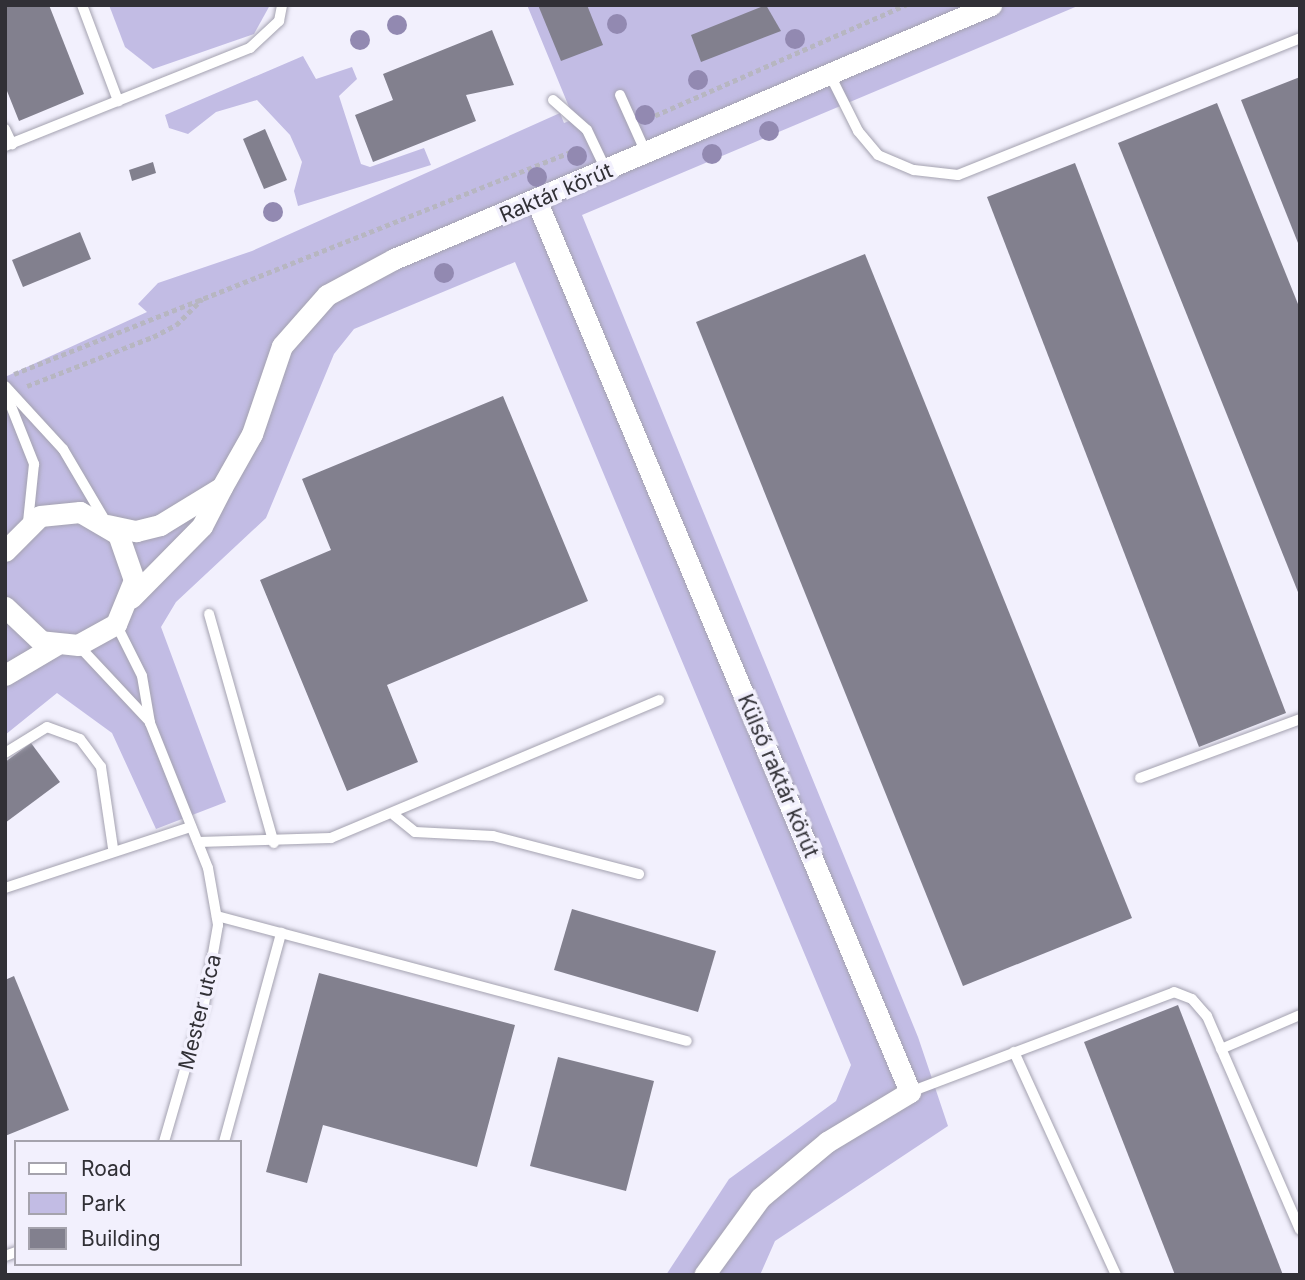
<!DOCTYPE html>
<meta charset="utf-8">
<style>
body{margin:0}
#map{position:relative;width:1305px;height:1280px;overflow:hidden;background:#f2f0fd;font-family:Inter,sans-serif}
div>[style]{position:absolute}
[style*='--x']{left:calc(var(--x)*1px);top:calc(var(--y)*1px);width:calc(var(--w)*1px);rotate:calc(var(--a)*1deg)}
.green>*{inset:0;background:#c2bce4}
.building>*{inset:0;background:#82808e}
.path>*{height:4.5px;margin-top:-2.25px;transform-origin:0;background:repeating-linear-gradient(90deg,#b7b6c1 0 5px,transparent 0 8.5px)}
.roads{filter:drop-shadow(0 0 2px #a4a2b0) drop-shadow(0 0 2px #a4a2b0)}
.lane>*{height:10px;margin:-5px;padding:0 5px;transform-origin:5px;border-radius:5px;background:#fff}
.street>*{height:21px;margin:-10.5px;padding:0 10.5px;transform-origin:10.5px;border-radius:10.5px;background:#fff}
.trees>*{width:20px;height:20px;margin:-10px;border-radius:50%;background:#9289b1}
span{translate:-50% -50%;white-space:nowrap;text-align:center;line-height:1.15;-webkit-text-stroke:7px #f2f0fd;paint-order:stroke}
.street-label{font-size:21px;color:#313036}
.frame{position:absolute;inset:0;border:7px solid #313036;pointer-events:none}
.legend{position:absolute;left:14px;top:1140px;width:228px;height:126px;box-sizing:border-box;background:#f2f0fd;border:2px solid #a5a3ad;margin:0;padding:9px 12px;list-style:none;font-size:21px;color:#313036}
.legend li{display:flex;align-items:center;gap:14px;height:35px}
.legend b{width:35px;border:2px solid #a5a3ad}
</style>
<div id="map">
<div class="green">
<div style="clip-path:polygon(109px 5px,270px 5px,254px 34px,153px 69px,125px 47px)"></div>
<div style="clip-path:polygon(527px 5px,1080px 5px,582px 215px,918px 1037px,948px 1126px,775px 1241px,760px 1275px,666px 1275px,729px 1179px,836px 1101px,851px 1065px,515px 262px,354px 329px,334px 354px,266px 518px,176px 602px,161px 627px,226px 802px,156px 829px,112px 733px,57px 693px,5px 735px,5px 377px,147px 312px,138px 304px,158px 283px,252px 251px,560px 113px,564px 123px,574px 119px)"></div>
<div style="clip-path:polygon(303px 56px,316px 79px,352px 67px,357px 79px,339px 96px,361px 164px,370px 167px,424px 148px,431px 165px,298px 206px,294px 191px,302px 162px,290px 135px,257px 100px,216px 112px,188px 134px,169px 128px,165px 115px)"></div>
</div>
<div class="building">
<div style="clip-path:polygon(5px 5px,49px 5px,84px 94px,19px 121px,5px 86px)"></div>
<div style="clip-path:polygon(538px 5px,587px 5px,603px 45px,561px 61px)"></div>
<div style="clip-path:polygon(766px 5px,781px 31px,701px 62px,691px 35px)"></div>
<div style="clip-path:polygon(492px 30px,514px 85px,466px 95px,476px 121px,373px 162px,355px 115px,393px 100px,383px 74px)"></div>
<div style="clip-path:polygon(1300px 77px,1300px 248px,1241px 100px)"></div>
<div style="clip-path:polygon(1217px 103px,1300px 309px,1300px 597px,1118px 143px)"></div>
<div style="clip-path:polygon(265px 129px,287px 180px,264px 189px,243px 139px)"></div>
<div style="clip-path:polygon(153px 162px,156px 173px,132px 181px,129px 170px)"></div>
<div style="clip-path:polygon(1075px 163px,1286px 713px,1199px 747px,987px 197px)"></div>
<div style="clip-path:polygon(80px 232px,91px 259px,23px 287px,12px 260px)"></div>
<div style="clip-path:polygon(865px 254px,1132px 918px,963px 986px,696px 322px)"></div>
<div style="clip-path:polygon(503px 396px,588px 601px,387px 685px,418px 762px,347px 791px,260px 580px,331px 550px,302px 479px)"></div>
<div style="clip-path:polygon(31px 743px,60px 782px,5px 823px,5px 762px)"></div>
<div style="clip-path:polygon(572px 909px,716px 951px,698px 1012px,554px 970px)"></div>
<div style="clip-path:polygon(319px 973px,515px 1025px,477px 1167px,323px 1125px,307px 1183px,266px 1172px)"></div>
<div style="clip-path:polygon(14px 976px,69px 1110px,5px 1136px,5px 980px)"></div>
<div style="clip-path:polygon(1178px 1005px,1283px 1275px,1175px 1275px,1084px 1042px)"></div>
<div style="clip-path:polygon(558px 1057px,654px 1081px,626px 1191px,530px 1166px)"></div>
</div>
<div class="path">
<div style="--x:647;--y:119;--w:283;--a:-23.8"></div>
<div style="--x:14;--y:374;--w:607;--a:-21.75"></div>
<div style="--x:27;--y:386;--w:135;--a:-21.3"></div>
<div style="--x:153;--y:337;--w:26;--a:-28"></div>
<div style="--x:176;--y:325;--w:37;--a:-45"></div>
</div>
<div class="roads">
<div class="lane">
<div style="--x:82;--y:5;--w:103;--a:69.4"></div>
<div style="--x:830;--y:75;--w:63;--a:63.4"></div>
<div style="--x:858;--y:131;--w:31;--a:50"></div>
<div style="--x:878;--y:155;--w:39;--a:23"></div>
<div style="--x:914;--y:170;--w:44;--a:6.5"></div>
<div style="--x:958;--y:175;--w:368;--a:-21.8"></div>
<div style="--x:620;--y:95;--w:66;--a:65.8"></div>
<div style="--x:553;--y:100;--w:45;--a:41.4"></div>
<div style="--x:587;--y:130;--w:47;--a:64.5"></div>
<div style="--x:5;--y:129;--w:17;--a:65"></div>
<div style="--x:5;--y:146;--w:264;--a:-21.8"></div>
<div style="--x:250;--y:48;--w:40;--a:-43"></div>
<div style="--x:279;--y:21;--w:16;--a:-79"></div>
<div style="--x:5;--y:386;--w:86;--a:47.4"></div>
<div style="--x:63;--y:449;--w:85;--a:59.5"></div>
<div style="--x:5;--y:391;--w:79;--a:68.3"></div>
<div style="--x:34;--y:464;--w:58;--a:95.9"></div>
<div style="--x:209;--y:614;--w:238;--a:74.2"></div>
<div style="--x:116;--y:624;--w:58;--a:63.4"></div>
<div style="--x:142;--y:676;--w:48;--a:80.3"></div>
<div style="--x:150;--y:723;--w:156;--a:68.2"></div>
<div style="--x:208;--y:868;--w:58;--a:80"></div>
<div style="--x:218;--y:925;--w:80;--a:100"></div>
<div style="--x:204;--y:1004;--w:144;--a:106.2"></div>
<div style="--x:78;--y:645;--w:105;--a:46.9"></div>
<div style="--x:5;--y:753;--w:49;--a:-31.8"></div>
<div style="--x:47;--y:727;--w:35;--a:20"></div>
<div style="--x:80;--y:739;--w:35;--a:53"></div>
<div style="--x:101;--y:767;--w:82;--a:81.6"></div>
<div style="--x:1140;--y:778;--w:171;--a:-20.2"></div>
<div style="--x:394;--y:815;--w:27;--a:39"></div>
<div style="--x:415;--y:832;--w:78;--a:2.9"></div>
<div style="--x:493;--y:836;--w:151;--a:14.6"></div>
<div style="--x:198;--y:842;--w:133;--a:-1.7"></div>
<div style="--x:331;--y:838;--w:356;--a:-22.8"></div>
<div style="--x:5;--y:888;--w:196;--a:-18.2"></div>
<div style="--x:217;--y:916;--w:486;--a:14.9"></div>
<div style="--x:1221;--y:1049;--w:86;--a:-23.3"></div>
<div style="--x:1014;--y:1052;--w:245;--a:65.4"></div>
<div style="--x:910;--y:1092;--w:282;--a:-20.7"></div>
<div style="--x:1174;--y:992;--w:19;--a:21"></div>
<div style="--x:1192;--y:999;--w:23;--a:49"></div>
<div style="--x:1207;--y:1016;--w:233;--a:66.5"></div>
<div style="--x:224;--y:1142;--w:217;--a:-74.7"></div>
<div style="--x:5;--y:1256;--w:12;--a:-20"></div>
</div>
<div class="street">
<div style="--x:537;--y:202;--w:965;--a:67.26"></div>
<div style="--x:910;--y:1092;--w:97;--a:148.9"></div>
<div style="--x:827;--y:1142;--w:87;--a:140.1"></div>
<div style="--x:760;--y:1198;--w:95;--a:126"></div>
<div style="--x:107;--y:525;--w:30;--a:12"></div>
<div style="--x:136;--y:531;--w:25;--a:-14"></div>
<div style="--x:160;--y:525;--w:73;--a:-31.5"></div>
<div style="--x:222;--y:487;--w:61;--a:-60.5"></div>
<div style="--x:252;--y:434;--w:93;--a:-71.2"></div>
<div style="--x:282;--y:346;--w:68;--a:-48.6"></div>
<div style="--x:327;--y:295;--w:76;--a:-28.2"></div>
<div style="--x:394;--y:259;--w:649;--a:-23.05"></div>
<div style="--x:5;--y:551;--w:49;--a:-45"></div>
<div style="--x:40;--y:516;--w:40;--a:-5.7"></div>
<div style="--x:80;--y:512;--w:44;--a:30.1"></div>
<div style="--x:118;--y:534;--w:49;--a:70.8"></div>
<div style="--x:134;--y:580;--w:48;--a:112.2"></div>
<div style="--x:116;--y:624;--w:43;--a:151.1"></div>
<div style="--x:78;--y:645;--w:37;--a:-174"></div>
<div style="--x:41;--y:641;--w:50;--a:-136.6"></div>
<div style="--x:131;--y:598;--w:101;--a:-45.4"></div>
<div style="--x:202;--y:526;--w:42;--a:-62.8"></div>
<div style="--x:5;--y:675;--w:59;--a:-30.5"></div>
</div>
</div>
<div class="trees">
<div style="left:617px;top:24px"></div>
<div style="left:397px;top:25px"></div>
<div style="left:795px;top:39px"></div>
<div style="left:360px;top:40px"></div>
<div style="left:698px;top:80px"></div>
<div style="left:645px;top:115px"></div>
<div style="left:769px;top:131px"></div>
<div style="left:712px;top:154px"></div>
<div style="left:577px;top:156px"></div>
<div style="left:537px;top:177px"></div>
<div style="left:273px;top:212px"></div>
<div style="left:444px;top:273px"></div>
</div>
<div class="street-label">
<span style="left:556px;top:193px;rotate:-23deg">Raktár körút</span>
<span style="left:778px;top:776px;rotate:67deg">Külső raktár körút</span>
<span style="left:200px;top:1012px;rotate:-76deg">Mester utca</span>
</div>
<div class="frame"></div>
<ul class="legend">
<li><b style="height:9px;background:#fff"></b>Road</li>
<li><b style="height:19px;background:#c2bce4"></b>Park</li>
<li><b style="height:19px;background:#82808e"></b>Building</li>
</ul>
</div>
